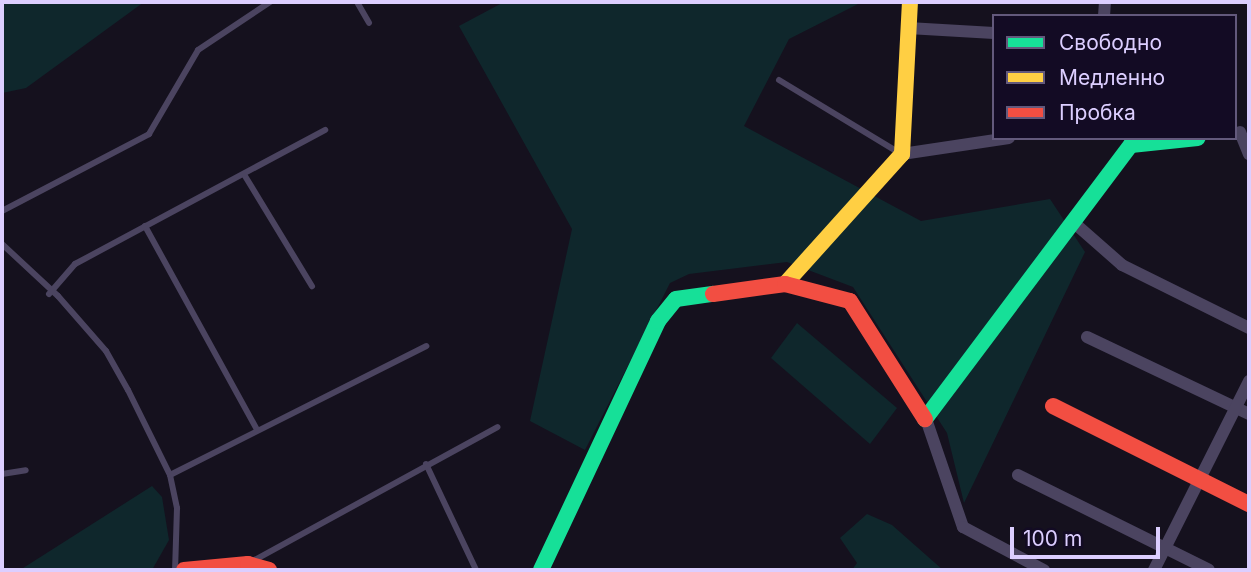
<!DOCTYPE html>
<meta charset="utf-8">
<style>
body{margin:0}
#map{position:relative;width:1251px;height:572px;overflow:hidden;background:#15111e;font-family:Inter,sans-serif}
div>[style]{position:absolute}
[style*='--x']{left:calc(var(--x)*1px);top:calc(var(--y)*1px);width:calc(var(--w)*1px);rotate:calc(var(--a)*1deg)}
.green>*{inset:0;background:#0f272c}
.lane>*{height:6px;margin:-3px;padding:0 3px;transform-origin:3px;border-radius:3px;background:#4b4460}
.street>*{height:12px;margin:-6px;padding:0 6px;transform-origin:6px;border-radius:6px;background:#4b4460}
.fast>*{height:16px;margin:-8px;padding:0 8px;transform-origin:8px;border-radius:8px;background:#16e098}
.slow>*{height:16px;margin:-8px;padding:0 8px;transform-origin:8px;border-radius:8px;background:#ffcf43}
.jam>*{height:16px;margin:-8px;padding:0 8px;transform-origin:8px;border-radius:8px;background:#f24e42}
span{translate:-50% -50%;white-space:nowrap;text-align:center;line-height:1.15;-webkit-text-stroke:5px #130b24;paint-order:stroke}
.frame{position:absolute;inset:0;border:4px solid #dcceff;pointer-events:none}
.legend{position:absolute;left:992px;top:14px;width:245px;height:126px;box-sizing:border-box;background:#130b24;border:2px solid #63597c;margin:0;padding:9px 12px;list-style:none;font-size:21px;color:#dcceff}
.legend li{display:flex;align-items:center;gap:14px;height:35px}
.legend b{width:35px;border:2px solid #63597c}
.scale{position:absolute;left:1010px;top:527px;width:150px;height:32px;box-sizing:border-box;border:4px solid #dcceff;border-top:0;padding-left:9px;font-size:21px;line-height:24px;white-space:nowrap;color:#dcceff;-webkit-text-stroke:5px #130b24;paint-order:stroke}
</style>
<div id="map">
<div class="green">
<div style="clip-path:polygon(2px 2px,144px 2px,26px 88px,2px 93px)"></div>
<div style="clip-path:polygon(504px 2px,862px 2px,789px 39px,744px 126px,921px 221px,1050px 199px,1085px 252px,964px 503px,947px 433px,853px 287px,787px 262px,689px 274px,670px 283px,585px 450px,530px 421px,572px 229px,459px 26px)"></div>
<div style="clip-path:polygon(797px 323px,897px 408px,870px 444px,771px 358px)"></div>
<div style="clip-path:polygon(152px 486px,162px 497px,169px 540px,152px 570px,20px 570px)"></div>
<div style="clip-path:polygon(867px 514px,892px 525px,943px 570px,852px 570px,857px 563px,840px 538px)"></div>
</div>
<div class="lane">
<div style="--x:357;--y:2;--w:24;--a:60"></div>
<div style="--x:779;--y:80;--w:143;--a:31.2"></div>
<div style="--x:245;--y:176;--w:129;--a:58.7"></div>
<div style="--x:2;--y:211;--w:166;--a:-27.6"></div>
<div style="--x:149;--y:134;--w:97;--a:-59.7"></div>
<div style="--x:198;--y:50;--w:87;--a:-33.7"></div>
<div style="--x:145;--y:226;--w:233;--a:61.2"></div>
<div style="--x:2;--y:244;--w:76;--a:42.9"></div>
<div style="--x:58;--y:296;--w:73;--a:48.9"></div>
<div style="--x:106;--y:351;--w:45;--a:60.6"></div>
<div style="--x:128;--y:390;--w:95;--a:63.7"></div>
<div style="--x:170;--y:475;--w:34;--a:78"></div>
<div style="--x:177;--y:508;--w:62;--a:91.8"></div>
<div style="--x:49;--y:294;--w:40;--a:-49"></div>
<div style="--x:75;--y:264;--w:284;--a:-28.2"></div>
<div style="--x:426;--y:464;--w:117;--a:64.7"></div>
<div style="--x:2;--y:474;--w:24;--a:-9"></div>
<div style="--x:170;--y:475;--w:287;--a:-26.7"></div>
<div style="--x:251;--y:562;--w:281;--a:-28.7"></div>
</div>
<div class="street">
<div style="--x:1104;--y:16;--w:14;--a:-86"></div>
<div style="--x:908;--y:28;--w:86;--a:3.3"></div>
<div style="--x:1240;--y:132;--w:24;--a:68"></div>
<div style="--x:902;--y:154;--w:108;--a:-8.5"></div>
<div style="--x:1072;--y:221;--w:67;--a:41.3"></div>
<div style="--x:1122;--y:265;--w:142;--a:26.4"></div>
<div style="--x:1087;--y:337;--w:179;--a:25.4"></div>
<div style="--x:927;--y:422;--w:111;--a:71.1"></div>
<div style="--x:963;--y:527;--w:92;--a:28"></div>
<div style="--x:1018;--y:475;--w:213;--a:26.4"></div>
<div style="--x:1154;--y:570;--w:212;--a:-63.3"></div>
</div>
<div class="fast">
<div style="--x:925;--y:419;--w:343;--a:-53.1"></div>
<div style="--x:1131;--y:145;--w:67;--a:-6"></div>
<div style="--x:541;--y:570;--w:275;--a:-64.8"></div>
<div style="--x:658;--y:321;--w:28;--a:-51"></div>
<div style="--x:676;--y:299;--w:37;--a:-8"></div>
</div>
<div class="slow">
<div style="--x:785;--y:284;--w:175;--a:-48"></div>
<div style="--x:902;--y:154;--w:152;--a:-87"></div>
</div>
<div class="jam">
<div style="--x:713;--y:294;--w:73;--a:-7.9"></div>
<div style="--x:785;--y:284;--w:67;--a:14.7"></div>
<div style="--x:850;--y:301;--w:140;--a:57.6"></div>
<div style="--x:1053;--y:406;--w:219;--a:26.6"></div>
<div style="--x:184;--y:570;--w:64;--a:-5.4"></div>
<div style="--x:248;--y:564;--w:22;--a:16"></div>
</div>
<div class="frame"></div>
<ul class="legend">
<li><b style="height:9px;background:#16e098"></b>Свободно</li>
<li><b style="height:9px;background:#ffcf43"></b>Медленно</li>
<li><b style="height:9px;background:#f24e42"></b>Пробка</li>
</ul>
<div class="scale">100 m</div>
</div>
